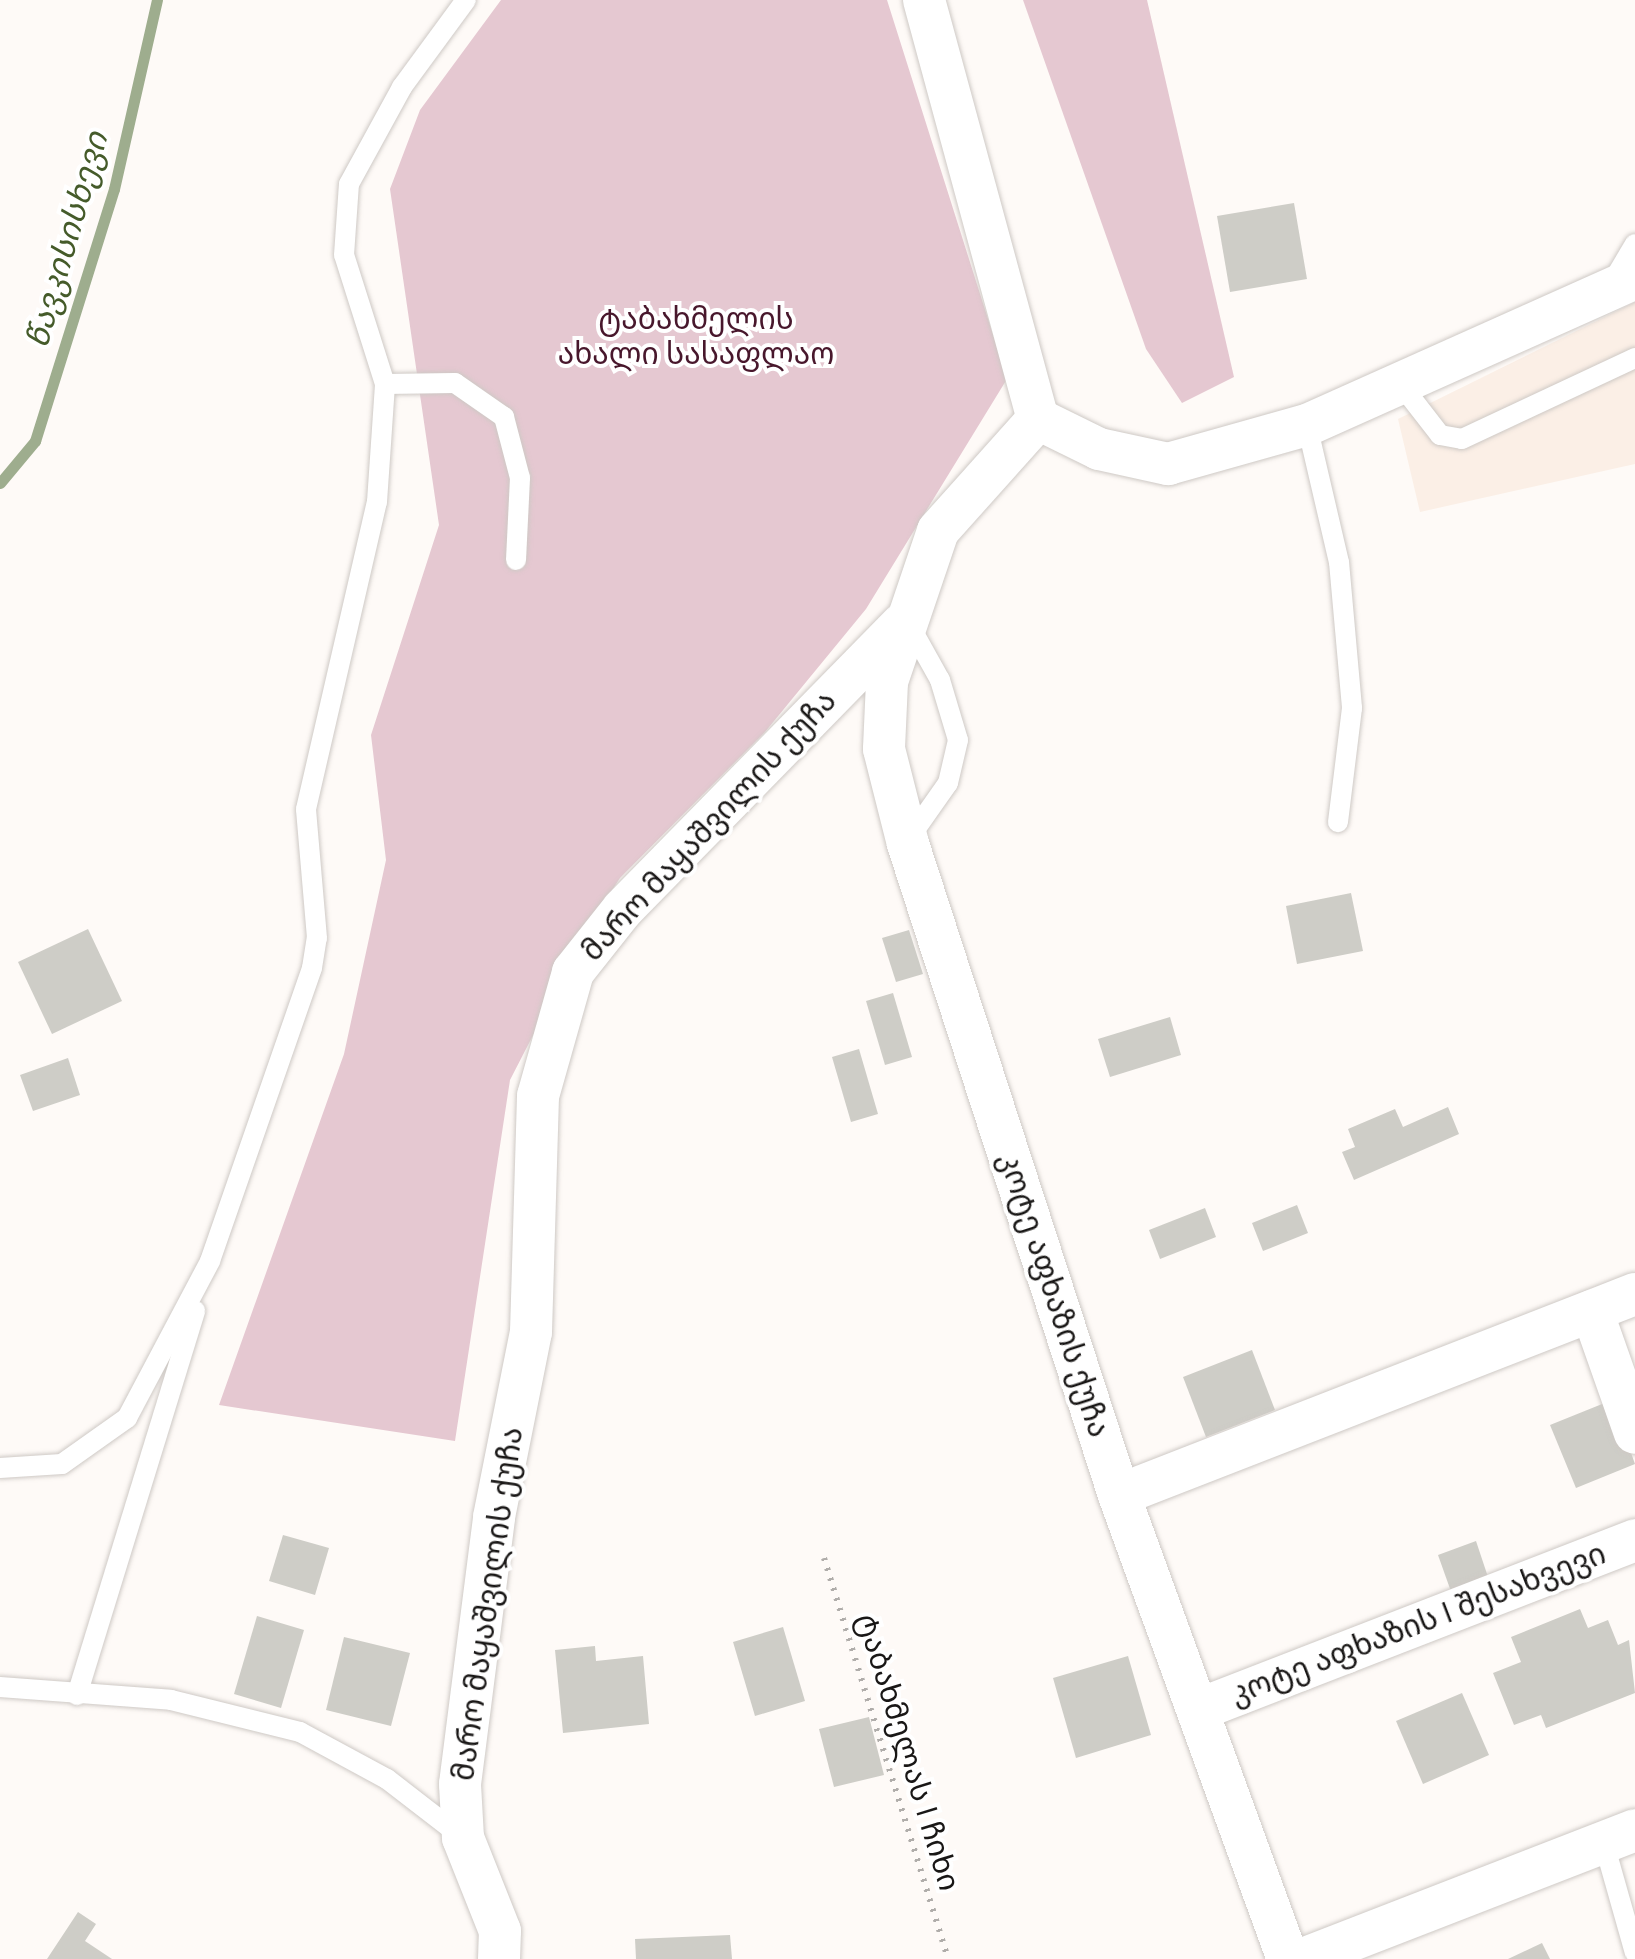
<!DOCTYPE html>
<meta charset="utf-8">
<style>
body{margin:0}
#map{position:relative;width:1635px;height:1959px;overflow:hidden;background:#fefaf7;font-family:Figtree,"Noto Sans Georgian",sans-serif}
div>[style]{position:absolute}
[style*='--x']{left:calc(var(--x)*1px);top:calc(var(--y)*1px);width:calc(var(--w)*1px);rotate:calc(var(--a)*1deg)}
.built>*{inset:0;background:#fbefe6}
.green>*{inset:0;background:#e5c8d1}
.stream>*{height:11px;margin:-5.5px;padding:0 5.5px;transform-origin:5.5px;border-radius:5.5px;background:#9ead8e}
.building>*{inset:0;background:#cecdc7}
.path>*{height:6px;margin-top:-3px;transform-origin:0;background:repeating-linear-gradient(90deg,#b0adaa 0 2.5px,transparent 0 10.5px)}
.roads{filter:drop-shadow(0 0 2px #cec9c5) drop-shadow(0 0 2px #cec9c5)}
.lane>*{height:20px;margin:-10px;padding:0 10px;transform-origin:10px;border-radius:10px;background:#fff}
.street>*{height:42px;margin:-21px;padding:0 21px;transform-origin:21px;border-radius:21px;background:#fff}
span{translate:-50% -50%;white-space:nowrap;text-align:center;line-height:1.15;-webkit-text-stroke:8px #fff;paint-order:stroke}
.park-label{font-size:30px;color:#48172c}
.street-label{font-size:30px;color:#191716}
.water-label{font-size:32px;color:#455b2a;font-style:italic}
</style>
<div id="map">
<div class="built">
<div style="clip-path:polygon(1635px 302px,1635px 464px,1420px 512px,1398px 419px)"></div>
</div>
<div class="green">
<div style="clip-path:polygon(501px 0,887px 0,1007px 379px,866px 609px,765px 732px,620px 878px,593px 919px,510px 1080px,455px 1441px,219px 1405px,344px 1054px,386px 860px,371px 735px,439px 525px,390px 189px,420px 110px)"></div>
<div style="clip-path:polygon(1023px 0,1147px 0,1234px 377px,1182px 403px,1146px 349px)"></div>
</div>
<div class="stream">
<div style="--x:0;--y:483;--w:55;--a:-50.2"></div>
<div style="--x:35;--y:441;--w:264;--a:-72.6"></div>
<div style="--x:114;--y:189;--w:194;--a:-77.2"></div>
</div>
<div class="building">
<div style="clip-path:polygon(1294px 203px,1307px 279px,1230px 292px,1217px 216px)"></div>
<div style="clip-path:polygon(1351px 893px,1363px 951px,1297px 964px,1286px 906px)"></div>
<div style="clip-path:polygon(88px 929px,122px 1001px,52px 1034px,18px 962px)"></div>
<div style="clip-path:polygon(909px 930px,923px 974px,896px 982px,882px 938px)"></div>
<div style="clip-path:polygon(893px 993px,912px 1057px,885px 1065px,866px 1001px)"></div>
<div style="clip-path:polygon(1170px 1017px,1181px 1055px,1110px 1077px,1098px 1039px)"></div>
<div style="clip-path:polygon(859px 1049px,878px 1114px,851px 1122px,832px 1057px)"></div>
<div style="clip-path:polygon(68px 1058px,80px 1095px,33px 1111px,20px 1075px)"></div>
<div style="clip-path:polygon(1448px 1107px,1459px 1134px,1354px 1180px,1342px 1152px,1355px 1147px,1348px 1129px,1395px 1109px,1403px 1127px)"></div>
<div style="clip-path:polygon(1297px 1205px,1308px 1233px,1263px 1251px,1252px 1223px)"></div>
<div style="clip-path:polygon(1205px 1208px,1216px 1237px,1160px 1259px,1149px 1230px)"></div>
<div style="clip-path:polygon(1252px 1350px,1275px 1410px,1206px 1437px,1183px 1377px)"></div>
<div style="clip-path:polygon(1612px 1400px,1635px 1464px,1576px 1488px,1550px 1425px)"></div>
<div style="clip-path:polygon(283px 1535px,329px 1548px,315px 1595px,269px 1581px)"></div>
<div style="clip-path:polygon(1476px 1541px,1491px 1586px,1454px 1600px,1438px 1555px)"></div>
<div style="clip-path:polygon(1580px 1609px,1588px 1628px,1608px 1620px,1618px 1645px,1629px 1640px,1635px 1693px,1546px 1728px,1541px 1715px,1514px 1725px,1493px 1673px,1521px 1662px,1511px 1637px)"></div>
<div style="clip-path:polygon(257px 1616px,304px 1630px,281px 1708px,234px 1694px)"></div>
<div style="clip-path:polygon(783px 1627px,805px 1701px,755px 1716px,733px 1642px)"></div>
<div style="clip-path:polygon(344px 1637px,410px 1653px,391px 1726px,326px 1710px)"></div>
<div style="clip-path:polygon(595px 1646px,596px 1661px,643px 1656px,649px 1724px,563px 1733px,555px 1650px)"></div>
<div style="clip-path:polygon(1128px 1656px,1151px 1735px,1076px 1758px,1053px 1678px)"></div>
<div style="clip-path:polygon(1462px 1693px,1489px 1755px,1423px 1784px,1396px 1721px)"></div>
<div style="clip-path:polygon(869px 1717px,884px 1775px,834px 1787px,819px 1729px)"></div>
<div style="clip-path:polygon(78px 1912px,96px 1924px,85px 1941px,112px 1959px,47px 1959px)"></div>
<div style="clip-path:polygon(730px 1935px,732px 1959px,636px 1959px,635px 1939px)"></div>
<div style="clip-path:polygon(1542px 1943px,1550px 1959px,1508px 1959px)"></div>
</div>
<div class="path">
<div style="--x:824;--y:1558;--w:420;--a:72.8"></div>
</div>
<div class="roads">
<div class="lane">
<div style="--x:1613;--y:281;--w:43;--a:-59.3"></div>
<div style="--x:385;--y:384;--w:70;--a:-0.8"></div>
<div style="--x:455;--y:383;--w:60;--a:34.8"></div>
<div style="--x:504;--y:417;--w:63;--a:75.3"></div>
<div style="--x:520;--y:478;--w:82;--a:92.8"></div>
<div style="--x:1402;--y:386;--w:62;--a:52.2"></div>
<div style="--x:1440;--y:435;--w:22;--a:10"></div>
<div style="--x:1462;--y:439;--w:191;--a:-25.1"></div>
<div style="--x:1307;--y:425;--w:141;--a:76.9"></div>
<div style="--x:1339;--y:562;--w:147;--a:84.9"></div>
<div style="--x:1352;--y:708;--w:115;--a:97"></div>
<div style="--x:910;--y:837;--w:66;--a:-54.9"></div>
<div style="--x:948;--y:783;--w:44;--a:-76.9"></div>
<div style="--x:958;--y:740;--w:63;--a:-106.7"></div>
<div style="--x:940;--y:680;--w:62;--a:-119.1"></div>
<div style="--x:0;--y:1468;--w:62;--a:-3.7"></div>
<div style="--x:62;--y:1464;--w:80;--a:-35.3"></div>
<div style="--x:127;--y:1418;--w:178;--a:-62.1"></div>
<div style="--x:210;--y:1261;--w:310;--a:-70.8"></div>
<div style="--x:312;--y:968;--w:30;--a:-81"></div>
<div style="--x:317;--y:938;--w:129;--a:-94.9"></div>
<div style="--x:306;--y:809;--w:315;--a:-77"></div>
<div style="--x:377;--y:502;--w:118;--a:-86.1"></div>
<div style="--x:385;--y:384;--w:135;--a:-107.6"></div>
<div style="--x:344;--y:255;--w:71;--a:-86"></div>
<div style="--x:349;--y:184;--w:111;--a:-61.3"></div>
<div style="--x:402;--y:87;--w:108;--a:-53.7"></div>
<div style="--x:0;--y:1687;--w:171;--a:4.3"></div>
<div style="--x:171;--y:1700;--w:133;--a:13.9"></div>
<div style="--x:300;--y:1732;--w:99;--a:28.4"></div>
<div style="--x:387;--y:1779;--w:95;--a:37.7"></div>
<div style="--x:77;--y:1695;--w:402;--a:-72.9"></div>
<div style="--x:1603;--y:1840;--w:117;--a:74.2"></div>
</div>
<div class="street">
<div style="--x:924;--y:0;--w:434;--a:74.8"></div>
<div style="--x:1038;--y:419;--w:150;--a:131.8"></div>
<div style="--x:938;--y:531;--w:159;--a:108.7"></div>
<div style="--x:887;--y:682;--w:67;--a:92.6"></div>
<div style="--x:884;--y:749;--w:98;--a:75.8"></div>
<div style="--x:908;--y:844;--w:684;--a:72.04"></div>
<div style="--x:1119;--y:1495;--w:494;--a:70"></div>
<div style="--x:1038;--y:419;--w:68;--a:26.2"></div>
<div style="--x:1099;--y:449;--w:71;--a:12.3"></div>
<div style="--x:1168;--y:464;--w:144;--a:-15.7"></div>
<div style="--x:1307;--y:425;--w:359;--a:-24.1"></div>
<div style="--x:1592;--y:1311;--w:129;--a:70.6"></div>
<div style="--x:1119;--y:1495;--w:554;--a:-21.28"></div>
<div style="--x:1200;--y:1709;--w:467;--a:-21.2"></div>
<div style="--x:499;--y:1959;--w:28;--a:-88"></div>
<div style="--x:500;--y:1931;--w:100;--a:-111.7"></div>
<div style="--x:463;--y:1838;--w:54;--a:-93.2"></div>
<div style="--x:460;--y:1784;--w:269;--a:-82.7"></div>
<div style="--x:494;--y:1517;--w:189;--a:-78.7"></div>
<div style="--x:531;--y:1332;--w:236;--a:-88.3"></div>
<div style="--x:538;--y:1096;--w:129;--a:-74.2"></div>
<div style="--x:573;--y:972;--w:80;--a:-51.6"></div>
<div style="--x:623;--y:909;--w:399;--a:-45.6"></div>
<div style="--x:1303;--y:1959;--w:356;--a:-21.2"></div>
</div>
</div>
<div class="park-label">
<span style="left:696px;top:336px">ტაბახმელის<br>ახალი სასაფლაო</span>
</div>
<div class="street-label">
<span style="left:709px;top:826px;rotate:-47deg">მარო მაყაშვილის ქუჩა</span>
<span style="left:1054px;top:1295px;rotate:72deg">კოტე აფხაზის ქუჩა</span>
<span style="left:488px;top:1604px;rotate:-82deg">მარო მაყაშვილის ქუჩა</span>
<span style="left:1418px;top:1624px;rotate:-21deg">კოტე აფხაზის I შესახვევი</span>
<span style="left:908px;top:1752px;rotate:73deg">ტაბახმელას I ჩიხი</span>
</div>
<div class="water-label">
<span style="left:67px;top:240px;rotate:-74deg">წავკისისხევი</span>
</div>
</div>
